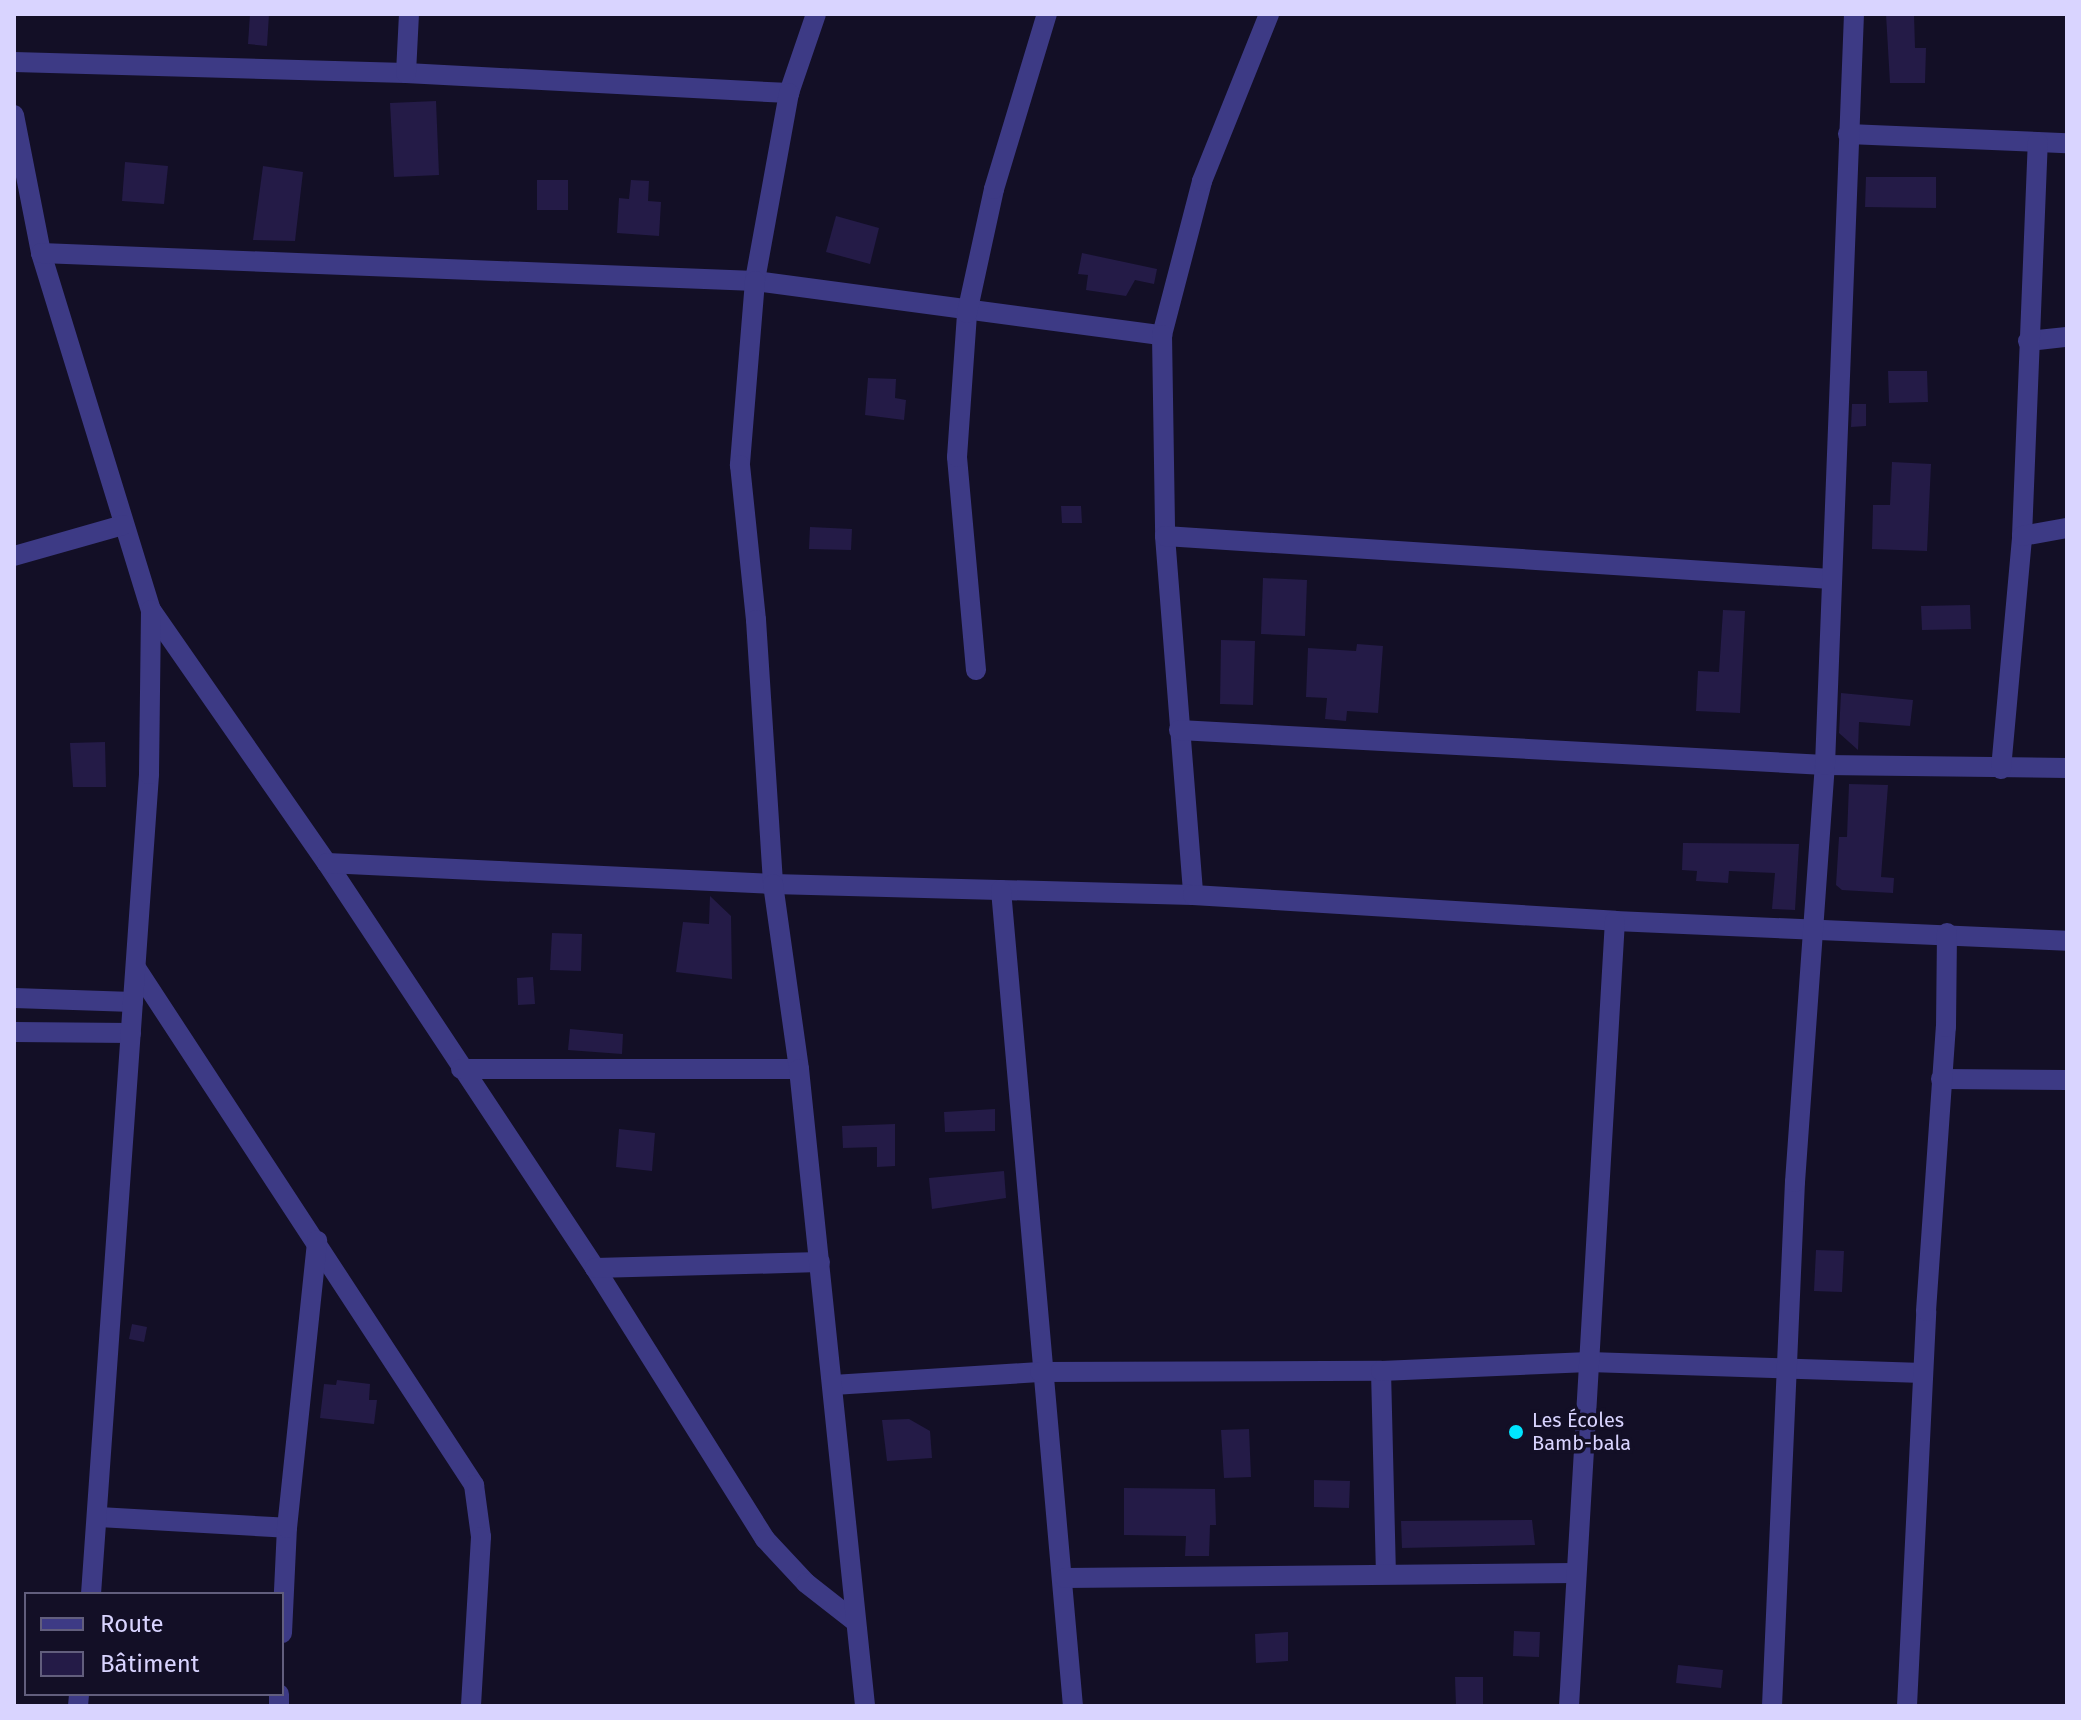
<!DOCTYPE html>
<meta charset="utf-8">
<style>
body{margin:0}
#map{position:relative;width:2081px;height:1720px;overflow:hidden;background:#130f26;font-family:"Fira Sans",sans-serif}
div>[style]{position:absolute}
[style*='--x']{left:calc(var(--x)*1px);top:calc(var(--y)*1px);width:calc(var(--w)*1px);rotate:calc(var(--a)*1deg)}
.building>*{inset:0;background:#241b47}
.minor>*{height:20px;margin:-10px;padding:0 10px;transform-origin:10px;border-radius:10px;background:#3d3a85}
.tertiary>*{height:20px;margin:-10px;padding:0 10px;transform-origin:10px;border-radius:10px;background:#3d3a85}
.dots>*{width:22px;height:22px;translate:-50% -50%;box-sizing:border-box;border:4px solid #130f26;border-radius:50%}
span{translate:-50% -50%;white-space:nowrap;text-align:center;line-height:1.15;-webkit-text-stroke:7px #130f26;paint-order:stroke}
.poi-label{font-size:20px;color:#d9d4ff}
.left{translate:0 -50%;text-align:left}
.frame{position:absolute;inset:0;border:16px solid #d9d4ff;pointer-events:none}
.legend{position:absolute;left:24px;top:1592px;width:260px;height:104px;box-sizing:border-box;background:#130f26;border:2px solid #625e7d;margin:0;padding:10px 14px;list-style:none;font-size:24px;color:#d9d4ff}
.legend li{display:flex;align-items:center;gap:16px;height:40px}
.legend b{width:40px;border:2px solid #625e7d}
</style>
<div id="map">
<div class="building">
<div style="clip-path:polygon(250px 14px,269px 14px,267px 46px,248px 44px)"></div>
<div style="clip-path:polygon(1886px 14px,1914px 14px,1915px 48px,1926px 48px,1925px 83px,1890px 83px)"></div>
<div style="clip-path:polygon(436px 101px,439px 175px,394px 177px,390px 103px)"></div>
<div style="clip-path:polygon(125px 162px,168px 166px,164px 204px,122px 201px)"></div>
<div style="clip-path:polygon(263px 166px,303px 172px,295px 241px,253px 240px)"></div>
<div style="clip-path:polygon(1866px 177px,1936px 177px,1936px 208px,1865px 207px)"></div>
<div style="clip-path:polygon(537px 180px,568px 180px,568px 210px,537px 210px)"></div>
<div style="clip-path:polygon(631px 180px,649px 181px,648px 201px,661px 202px,659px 236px,617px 233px,619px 198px,629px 199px)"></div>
<div style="clip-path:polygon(836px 216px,879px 228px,870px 264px,826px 252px)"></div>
<div style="clip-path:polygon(1082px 253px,1157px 269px,1154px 284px,1135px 280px,1126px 296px,1086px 290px,1088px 275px,1078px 274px)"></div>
<div style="clip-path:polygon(1888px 371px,1927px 371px,1928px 402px,1889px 403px)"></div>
<div style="clip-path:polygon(868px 378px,896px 379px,895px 398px,906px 400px,904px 420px,865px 415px)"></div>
<div style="clip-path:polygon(1852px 404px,1866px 404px,1866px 426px,1851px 427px)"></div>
<div style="clip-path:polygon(1892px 462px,1931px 464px,1927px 551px,1872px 549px,1873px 505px,1890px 505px)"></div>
<div style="clip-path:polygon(1061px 506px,1081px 506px,1082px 523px,1062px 523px)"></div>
<div style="clip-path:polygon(810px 527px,852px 529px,851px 550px,809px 549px)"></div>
<div style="clip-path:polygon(1263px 578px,1307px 580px,1305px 636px,1261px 634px)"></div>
<div style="clip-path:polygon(1970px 605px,1971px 629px,1922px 630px,1921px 606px)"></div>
<div style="clip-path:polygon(1723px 610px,1745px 611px,1740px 713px,1696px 711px,1698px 671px,1719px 672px)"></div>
<div style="clip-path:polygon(1221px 640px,1255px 641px,1253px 705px,1220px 704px)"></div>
<div style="clip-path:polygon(1357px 644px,1383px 646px,1378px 713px,1347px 711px,1346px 721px,1325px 719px,1327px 698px,1306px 697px,1308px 648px,1356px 651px)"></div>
<div style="clip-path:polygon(1841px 693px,1913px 700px,1910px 726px,1859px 722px,1858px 750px,1839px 733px)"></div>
<div style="clip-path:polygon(105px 742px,106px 787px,73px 787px,70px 743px)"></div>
<div style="clip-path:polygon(1849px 784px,1888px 785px,1881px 877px,1894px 878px,1893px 893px,1842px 890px,1836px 885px,1839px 837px,1847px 837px)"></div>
<div style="clip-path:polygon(1683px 843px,1799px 844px,1795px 910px,1772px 909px,1775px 873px,1729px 871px,1728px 883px,1696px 881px,1697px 871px,1682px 870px)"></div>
<div style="clip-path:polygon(710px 896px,731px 916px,732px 979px,676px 972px,683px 922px,709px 924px)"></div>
<div style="clip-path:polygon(552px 933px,582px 934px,581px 971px,550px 970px)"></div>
<div style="clip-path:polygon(533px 977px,535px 1004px,518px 1005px,517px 978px)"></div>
<div style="clip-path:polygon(570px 1029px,623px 1034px,622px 1054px,568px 1050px)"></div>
<div style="clip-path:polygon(995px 1109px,995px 1131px,945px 1132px,944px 1112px)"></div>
<div style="clip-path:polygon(895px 1124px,895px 1166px,877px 1167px,877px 1147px,843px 1148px,842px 1126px)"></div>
<div style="clip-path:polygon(619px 1129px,655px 1133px,652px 1171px,616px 1167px)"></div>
<div style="clip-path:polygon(1004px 1171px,1006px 1198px,932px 1209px,929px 1178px)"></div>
<div style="clip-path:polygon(1816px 1250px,1844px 1251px,1842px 1292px,1814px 1291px)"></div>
<div style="clip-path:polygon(132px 1324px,147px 1327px,144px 1342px,129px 1339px)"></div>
<div style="clip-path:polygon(337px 1380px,370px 1384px,369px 1400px,377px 1400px,374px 1424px,320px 1418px,324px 1384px,336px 1385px)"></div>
<div style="clip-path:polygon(909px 1419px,930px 1431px,932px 1458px,887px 1461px,882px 1420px)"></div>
<div style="clip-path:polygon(1249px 1429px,1251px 1477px,1224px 1478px,1221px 1430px)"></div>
<div style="clip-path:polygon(1314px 1480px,1350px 1481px,1349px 1508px,1314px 1507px)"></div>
<div style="clip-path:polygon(1124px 1488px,1215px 1489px,1216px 1525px,1210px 1525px,1209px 1556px,1185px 1556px,1186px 1536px,1124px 1535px)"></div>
<div style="clip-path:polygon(1532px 1520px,1535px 1545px,1402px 1548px,1401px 1521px)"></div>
<div style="clip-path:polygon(1514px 1631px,1540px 1632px,1539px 1657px,1513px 1656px)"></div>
<div style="clip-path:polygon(1288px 1632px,1288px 1661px,1256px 1663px,1255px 1634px)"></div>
<div style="clip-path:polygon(1678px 1665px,1723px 1670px,1721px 1688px,1676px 1683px)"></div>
<div style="clip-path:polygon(1455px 1677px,1483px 1677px,1483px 1706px,1456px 1706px)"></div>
</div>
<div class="minor">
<div style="--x:14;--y:62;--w:392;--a:1.6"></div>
<div style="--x:406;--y:73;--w:384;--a:3"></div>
<div style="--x:406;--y:73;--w:59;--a:-87.1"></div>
<div style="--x:14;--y:115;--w:141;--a:78.9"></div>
<div style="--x:41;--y:253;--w:374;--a:72.9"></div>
<div style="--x:151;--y:610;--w:308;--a:55.2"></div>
<div style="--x:327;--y:863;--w:486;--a:56.5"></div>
<div style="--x:595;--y:1268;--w:320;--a:57.9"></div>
<div style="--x:765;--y:1539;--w:60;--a:47"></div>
<div style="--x:806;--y:1583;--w:63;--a:38"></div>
<div style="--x:1848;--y:134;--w:219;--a:2.4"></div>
<div style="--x:41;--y:253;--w:715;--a:2.25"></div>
<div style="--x:755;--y:281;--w:411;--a:7.6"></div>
<div style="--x:1162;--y:335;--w:159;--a:-75.4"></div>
<div style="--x:1202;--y:181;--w:180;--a:-68.1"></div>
<div style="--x:1162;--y:335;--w:201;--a:89.1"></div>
<div style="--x:1165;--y:536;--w:360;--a:85.5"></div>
<div style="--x:2028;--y:341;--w:39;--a:-6"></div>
<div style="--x:1165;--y:536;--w:667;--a:3.69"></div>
<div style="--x:2022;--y:536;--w:394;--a:-87.7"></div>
<div style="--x:14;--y:556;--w:113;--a:-15.9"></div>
<div style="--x:976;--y:670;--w:214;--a:-95.1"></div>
<div style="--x:957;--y:457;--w:144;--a:-86"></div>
<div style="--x:967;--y:313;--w:127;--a:-77.7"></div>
<div style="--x:994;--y:189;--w:183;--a:-73.2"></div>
<div style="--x:1179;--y:730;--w:647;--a:3.1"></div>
<div style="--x:1825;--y:765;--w:242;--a:0.7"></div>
<div style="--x:2001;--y:769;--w:234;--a:-84.8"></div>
<div style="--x:2022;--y:536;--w:46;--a:-10.1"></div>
<div style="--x:327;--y:863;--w:446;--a:2.7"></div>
<div style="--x:773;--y:884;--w:420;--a:1.5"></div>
<div style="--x:1193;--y:895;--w:423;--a:3.5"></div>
<div style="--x:1615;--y:921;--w:452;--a:2.5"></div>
<div style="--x:1001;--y:890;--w:819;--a:84.96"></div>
<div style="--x:136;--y:968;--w:618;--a:56.82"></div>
<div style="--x:474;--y:1485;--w:52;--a:82.3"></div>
<div style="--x:481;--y:1537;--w:169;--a:93.4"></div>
<div style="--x:14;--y:998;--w:119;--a:1.9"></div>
<div style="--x:14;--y:1032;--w:117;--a:0.5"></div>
<div style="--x:461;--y:1069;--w:338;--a:0"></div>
<div style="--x:1941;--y:1079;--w:126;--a:0.5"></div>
<div style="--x:595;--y:1268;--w:225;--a:-1.5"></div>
<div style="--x:1381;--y:1371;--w:201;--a:88.6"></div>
<div style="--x:833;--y:1385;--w:207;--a:-3.6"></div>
<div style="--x:1040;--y:1372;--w:341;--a:-0.2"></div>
<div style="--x:1381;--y:1371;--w:208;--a:-2.5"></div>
<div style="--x:1589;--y:1362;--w:334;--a:1.9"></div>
<div style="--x:99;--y:1517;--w:188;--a:3.3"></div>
<div style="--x:1065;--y:1578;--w:509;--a:-0.56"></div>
<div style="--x:91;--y:1594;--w:822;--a:-85.95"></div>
<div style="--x:149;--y:774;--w:164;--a:-89.3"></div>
<div style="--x:282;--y:1633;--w:105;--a:-87.3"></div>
<div style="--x:287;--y:1528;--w:289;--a:-84"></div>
<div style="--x:78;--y:1706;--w:12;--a:-85"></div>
<div style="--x:279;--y:1706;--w:12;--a:-90"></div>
<div style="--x:1569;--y:1706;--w:786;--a:-86.65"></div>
<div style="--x:1772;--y:1706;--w:525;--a:-87.49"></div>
<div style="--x:1795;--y:1182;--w:418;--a:-85.9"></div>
<div style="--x:1825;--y:765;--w:752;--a:-87.79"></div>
<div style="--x:1907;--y:1706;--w:395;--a:-87.2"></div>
<div style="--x:1926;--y:1311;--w:285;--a:-86"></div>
<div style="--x:1946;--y:1027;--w:94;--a:-89.4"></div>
</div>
<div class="tertiary">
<div style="--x:816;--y:14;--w:83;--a:108.9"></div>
<div style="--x:789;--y:93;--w:191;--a:100.3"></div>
<div style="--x:755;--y:281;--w:185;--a:94.7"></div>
<div style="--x:740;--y:465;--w:156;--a:84.1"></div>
<div style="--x:756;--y:620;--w:265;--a:86.3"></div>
<div style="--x:773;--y:884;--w:187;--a:82"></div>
<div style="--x:799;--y:1069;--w:640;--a:84.08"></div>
</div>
<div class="dots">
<div style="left:1516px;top:1432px;background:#00e5ff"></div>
</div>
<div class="poi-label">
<span class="left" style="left:1532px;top:1432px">Les Écoles<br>Bamb-bala</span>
</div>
<div class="frame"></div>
<ul class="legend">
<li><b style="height:10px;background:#3d3a85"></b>Route</li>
<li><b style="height:22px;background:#241b47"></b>Bâtiment</li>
</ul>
</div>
